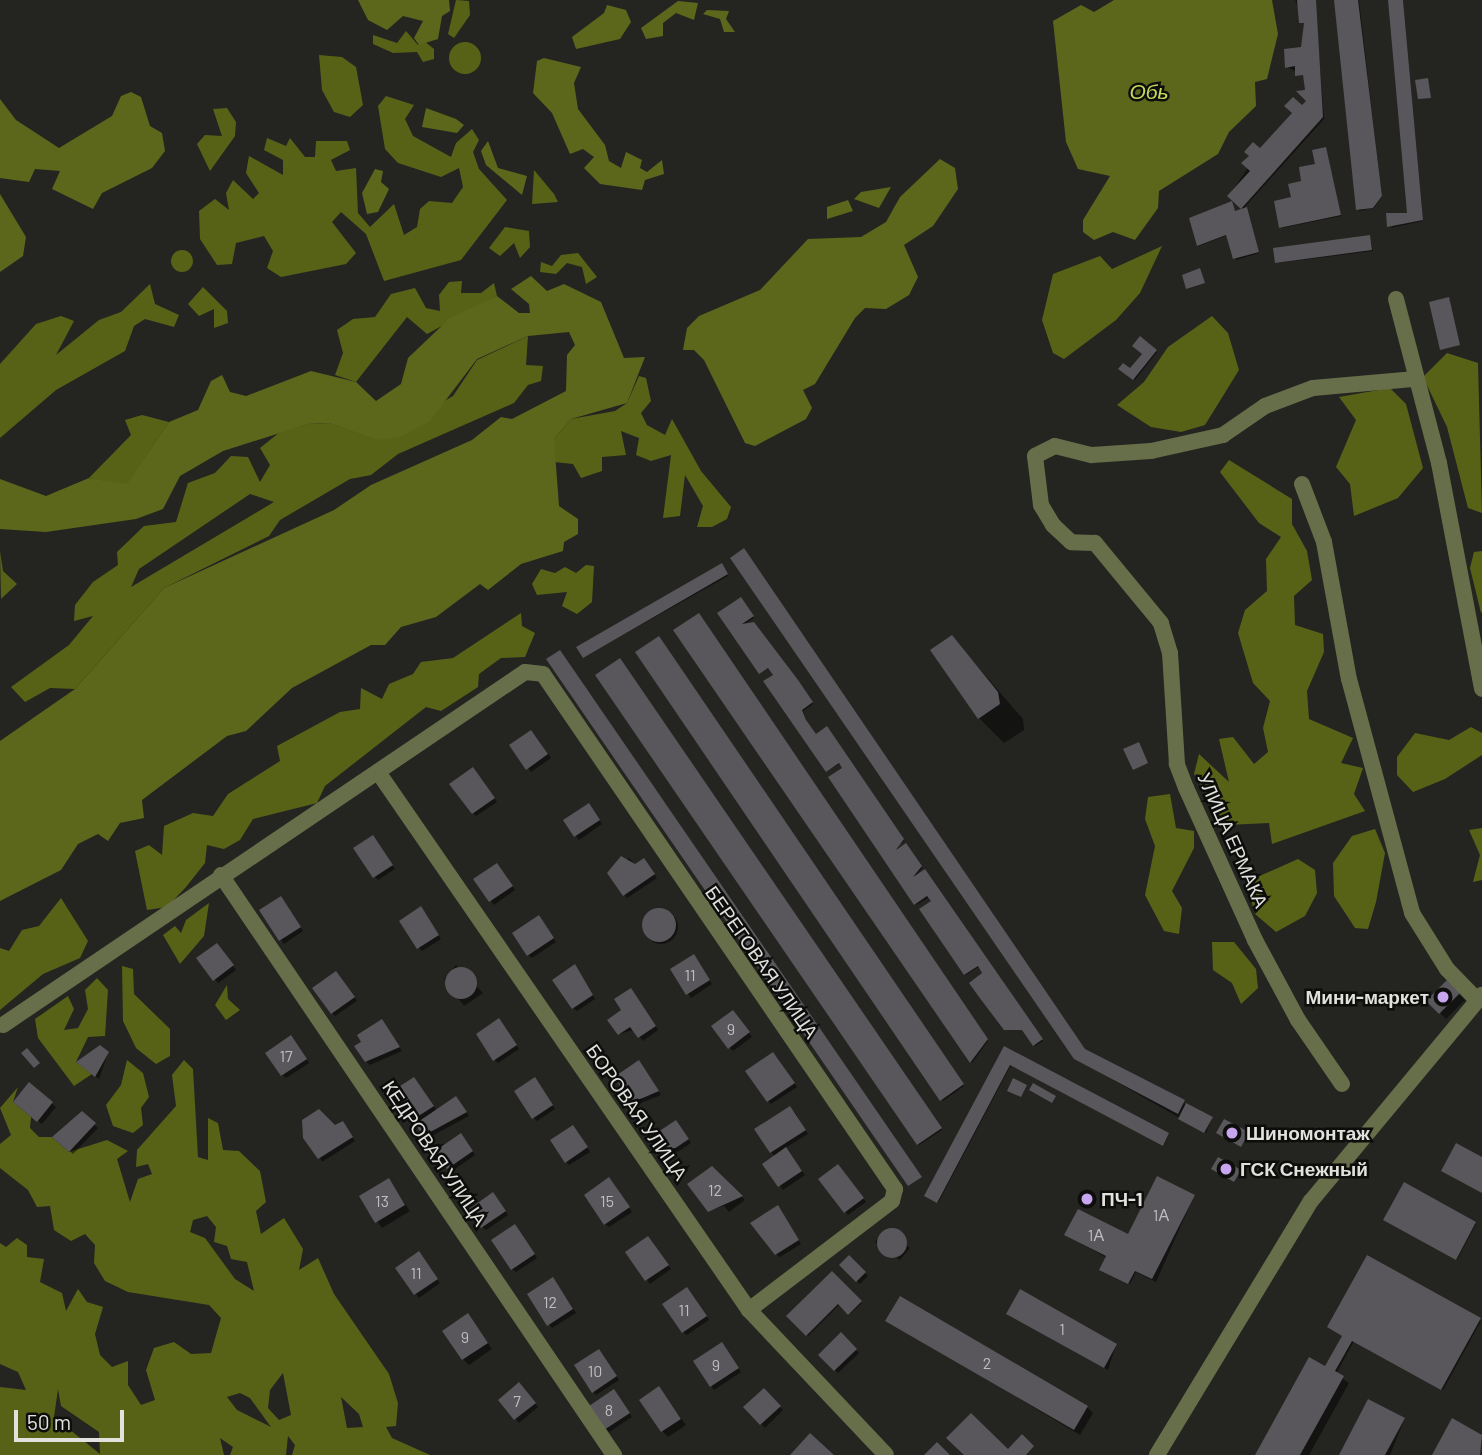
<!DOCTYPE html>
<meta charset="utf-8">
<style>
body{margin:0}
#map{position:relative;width:1482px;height:1455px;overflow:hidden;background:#242520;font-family:Barlow,sans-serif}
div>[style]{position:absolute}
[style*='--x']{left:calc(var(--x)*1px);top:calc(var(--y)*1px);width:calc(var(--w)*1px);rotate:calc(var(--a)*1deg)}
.forest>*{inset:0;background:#586217}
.round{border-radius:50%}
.water>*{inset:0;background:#5c671c}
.shadow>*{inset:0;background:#0007}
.building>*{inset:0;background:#59565c}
.minor>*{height:16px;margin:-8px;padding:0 8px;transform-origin:8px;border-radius:8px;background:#676e4a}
.dots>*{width:19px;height:19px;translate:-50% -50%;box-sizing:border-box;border:4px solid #0d0e0c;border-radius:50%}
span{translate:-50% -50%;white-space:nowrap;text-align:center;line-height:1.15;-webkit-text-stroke:5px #0d0e0c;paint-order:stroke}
.number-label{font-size:16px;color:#bfbebe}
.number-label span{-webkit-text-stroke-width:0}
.street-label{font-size:19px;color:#e1e1de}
.poi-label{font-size:19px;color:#e1e1de;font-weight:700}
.right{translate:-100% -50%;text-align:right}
.left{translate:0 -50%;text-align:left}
.water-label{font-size:21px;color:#c5d95b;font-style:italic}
.scale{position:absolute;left:14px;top:1410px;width:110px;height:32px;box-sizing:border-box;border:4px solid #e1e1de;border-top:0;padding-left:9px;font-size:21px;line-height:24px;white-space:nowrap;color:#e1e1de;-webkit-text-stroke:5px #0d0e0c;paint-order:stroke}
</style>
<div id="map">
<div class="forest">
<div style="clip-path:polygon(456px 0,469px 1px,470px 15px,454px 38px,448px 34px)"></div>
<div style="clip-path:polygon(406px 31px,418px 45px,424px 41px,434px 49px,434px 59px,423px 62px,417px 52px,393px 53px,373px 44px,373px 35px,397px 43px)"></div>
<div class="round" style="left:449px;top:42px;width:32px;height:32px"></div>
<div style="clip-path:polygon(319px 55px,342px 57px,356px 67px,363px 105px,350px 117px,334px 112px,322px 90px)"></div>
<div style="clip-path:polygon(386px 96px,414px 105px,405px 119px,413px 136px,451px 157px,456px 143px,472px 129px,479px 140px,473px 152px,479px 169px,507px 200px,461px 260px,384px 281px,366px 234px,341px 212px,332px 222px,356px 253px,346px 264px,281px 277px,267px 268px,273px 251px,264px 236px,236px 243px,232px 264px,217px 265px,200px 239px,199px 211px,215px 199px,229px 210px,226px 193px,233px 180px,253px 199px,259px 193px,246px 173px,249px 156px,283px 175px,283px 160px,264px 150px,267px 138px,286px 146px,290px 138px,305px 157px,315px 157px,316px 141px,347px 141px,350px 150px,331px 160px,336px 171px,356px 168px,358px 213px,370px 227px,394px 204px,404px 235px,417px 227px,420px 209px,429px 201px,452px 203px,463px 187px,459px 168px,441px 177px,398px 163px,385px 149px,378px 106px)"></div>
<div style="clip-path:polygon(227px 108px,236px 122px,235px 136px,210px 171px,197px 144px,205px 135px,222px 136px,213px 109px)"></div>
<div style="clip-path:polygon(534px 170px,554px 194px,558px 202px,532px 204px)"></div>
<div style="clip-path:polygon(505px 227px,529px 231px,530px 247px,520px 258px,514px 243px,500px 256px,489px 248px)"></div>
<div style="clip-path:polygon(1162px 246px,1140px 293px,1116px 320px,1064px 359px,1053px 353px,1042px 320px,1053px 274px,1100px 256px,1112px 269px)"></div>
<div class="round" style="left:171px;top:250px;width:22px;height:22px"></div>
<div style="clip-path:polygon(578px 253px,597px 277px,586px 284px,582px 267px,567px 263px,556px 274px,540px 272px,541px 262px,552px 266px,561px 255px)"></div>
<div style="clip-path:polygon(462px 281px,461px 293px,481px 293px,494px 283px,497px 296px,427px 334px,407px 317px,356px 382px,335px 375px,343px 353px,337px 330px,353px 319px,375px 317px,391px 294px,415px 288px,426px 308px,440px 311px,439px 295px,449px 282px)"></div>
<div style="clip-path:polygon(150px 284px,155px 304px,179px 315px,174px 327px,145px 319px,134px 326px,125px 351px,56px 390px,0 438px,0 364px,36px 324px,61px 316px,74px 321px,56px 355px,99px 320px,121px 312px)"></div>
<div style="clip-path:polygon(203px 287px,227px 311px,228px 323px,214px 328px,214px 309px,199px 316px,188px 304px)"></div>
<div style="clip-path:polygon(1212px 316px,1228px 333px,1239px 370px,1205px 425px,1181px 432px,1151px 427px,1117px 405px,1144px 382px,1168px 347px)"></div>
<div style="clip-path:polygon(evenodd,528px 336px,526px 365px,543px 366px,541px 381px,528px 385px,514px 403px,398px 454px,371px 475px,350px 479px,280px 520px,269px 536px,164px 588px,75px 689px,50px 688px,25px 702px,11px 687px,69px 645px,93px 616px,74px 621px,75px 605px,93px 582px,118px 565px,117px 552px,144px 526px,176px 522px,188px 483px,215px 473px,231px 456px,248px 457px,260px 482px,270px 465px,260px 448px,280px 432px,308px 424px,329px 423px,379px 439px,453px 396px,477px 360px,528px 336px,250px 494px,274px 502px,131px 587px,139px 569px,250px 494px)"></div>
<div style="clip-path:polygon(1447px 353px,1478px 363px,1482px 513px,1468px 508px,1447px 427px,1423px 377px)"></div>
<div style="clip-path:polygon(639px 376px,646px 378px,651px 401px,641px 413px,647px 425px,665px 435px,672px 419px,701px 471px,731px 507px,727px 519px,712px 527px,697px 527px,703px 506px,685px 475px,680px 516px,663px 518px,671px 455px,651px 461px,636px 455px,639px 438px,621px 431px,626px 455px,602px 457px,602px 471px,581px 478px,573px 464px,554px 462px,554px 439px,571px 419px,615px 411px,627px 403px)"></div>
<div style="clip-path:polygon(1390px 388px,1406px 404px,1423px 468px,1398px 498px,1354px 516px,1350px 484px,1336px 467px,1356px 420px,1339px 397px)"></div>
<div style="clip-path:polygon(142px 415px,169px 422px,127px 485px,89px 478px,131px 435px,125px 420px)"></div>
<div style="clip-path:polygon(1229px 460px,1292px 499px,1292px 524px,1307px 551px,1312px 580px,1294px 596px,1295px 625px,1323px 634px,1324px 652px,1307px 691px,1309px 719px,1353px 738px,1341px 763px,1363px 768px,1354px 794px,1365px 811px,1272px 844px,1269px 823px,1226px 825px,1194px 774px,1199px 754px,1229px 782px,1219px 739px,1233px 737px,1254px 764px,1268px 752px,1263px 728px,1270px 701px,1253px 683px,1238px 633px,1245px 610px,1267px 591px,1266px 559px,1281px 537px,1259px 523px,1220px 472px)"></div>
<div style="clip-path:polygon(0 551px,3px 571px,17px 584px,1px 599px)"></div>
<div style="clip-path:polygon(1482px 551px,1482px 612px,1481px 613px,1470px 568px,1474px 552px)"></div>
<div style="clip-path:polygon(586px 565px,594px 566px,592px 602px,577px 614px,562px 606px,567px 592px,537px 595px,532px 584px,541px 569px,555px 573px,565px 567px,576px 573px)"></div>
<div style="clip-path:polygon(521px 613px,522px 626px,535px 633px,525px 657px,501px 658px,479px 674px,478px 687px,441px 711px,426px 707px,325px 786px,317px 803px,253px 819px,240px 840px,224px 849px,207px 845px,205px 863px,186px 887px,167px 907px,147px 910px,135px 851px,149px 845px,162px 855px,164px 826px,193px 813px,213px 816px,228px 794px,280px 761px,277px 746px,340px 712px,360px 709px,361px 688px,382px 699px,389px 684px,413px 674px,421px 662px,453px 658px)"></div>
<div style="clip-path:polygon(1471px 727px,1482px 733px,1482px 755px,1445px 779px,1413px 792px,1397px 775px,1397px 757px,1415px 733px,1449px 740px)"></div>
<div style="clip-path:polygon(1170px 794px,1176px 828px,1194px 831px,1194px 848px,1172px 891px,1182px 908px,1179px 934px,1164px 931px,1145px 895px,1155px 846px,1145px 819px,1148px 797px)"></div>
<div style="clip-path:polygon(1482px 828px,1482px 880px,1473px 882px,1480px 855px,1469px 830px)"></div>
<div style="clip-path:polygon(1375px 829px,1385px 853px,1376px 902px,1368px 929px,1355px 928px,1334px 896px,1333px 863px,1352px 836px)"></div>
<div style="clip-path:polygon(1298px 859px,1315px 870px,1317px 893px,1305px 916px,1276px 932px,1255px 914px,1246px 882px)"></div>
<div style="clip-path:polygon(61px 898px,88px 941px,80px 958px,43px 974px,0 1010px,0 948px,9px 951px,22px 930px,39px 926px)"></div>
<div style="clip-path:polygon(209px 903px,204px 936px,180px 964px,163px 935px,175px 926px,181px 933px,186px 920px)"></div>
<div style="clip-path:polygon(1212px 942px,1234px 942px,1256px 969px,1258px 988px,1241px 1004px,1232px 983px,1213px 970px)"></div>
<div style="clip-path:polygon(122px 966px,133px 969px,134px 994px,170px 1029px,170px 1056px,156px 1064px,136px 1048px,123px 1021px)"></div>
<div style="clip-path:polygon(97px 978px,108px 990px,105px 1036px,88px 1037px,76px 1062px,92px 1074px,74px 1086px,38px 1038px,35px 1019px,68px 996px,74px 1009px,64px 1030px,78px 1028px,88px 1009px,85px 990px)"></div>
<div style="clip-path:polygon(227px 985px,228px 999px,240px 1010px,226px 1020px,215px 1005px)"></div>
<div style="clip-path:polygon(127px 1060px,143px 1073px,149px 1097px,141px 1108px,143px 1125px,133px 1133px,113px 1126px,106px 1105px,121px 1085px)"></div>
<div style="clip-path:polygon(evenodd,184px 1060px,193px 1069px,198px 1157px,208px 1160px,208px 1118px,218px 1123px,223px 1150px,239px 1151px,260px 1171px,266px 1202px,256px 1211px,261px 1234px,284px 1218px,303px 1249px,299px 1270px,318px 1258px,334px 1294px,389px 1374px,398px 1403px,396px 1426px,386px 1427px,392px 1438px,430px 1455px,292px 1455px,295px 1445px,288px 1436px,286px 1455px,230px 1455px,233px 1447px,220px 1438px,224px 1455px,0 1455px,0 1387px,26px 1390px,18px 1372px,0 1364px,0 1243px,6px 1247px,17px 1238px,27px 1245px,27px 1257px,44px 1259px,40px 1282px,62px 1293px,66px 1311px,78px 1289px,87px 1302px,103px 1307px,95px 1334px,100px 1355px,112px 1367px,128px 1361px,128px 1385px,141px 1405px,155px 1400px,146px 1370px,154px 1348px,174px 1342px,191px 1354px,211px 1353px,221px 1318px,209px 1305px,128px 1292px,105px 1281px,94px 1263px,95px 1245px,85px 1234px,71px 1241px,54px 1230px,50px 1206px,37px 1207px,28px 1190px,0 1168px,0 1144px,11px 1135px,0 1108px,18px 1087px,13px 1102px,31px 1117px,30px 1128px,39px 1137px,52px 1137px,69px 1152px,107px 1140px,128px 1151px,117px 1159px,130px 1202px,138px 1179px,152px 1174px,148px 1164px,136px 1167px,137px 1150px,176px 1106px,172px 1075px,184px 1060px,207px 1216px,216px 1227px,214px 1242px,227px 1246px,231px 1259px,247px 1262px,254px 1291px,235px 1279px,205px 1238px,190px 1232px,193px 1220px,207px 1216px,184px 1060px,283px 1373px,291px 1415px,279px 1420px,268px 1408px,270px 1390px,283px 1373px,184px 1060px,58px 1389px,61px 1406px,99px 1432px,100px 1454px,54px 1417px,58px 1389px,184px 1060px,240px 1393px,250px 1398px,271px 1427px,237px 1410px,227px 1397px,240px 1393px,184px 1060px,341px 1397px,359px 1414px,363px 1427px,347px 1428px,341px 1397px)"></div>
</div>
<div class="water">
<div style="clip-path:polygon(358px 0,449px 0,450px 11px,442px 16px,438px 39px,419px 45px,414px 38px,423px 21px,403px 16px,387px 30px,368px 20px)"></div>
<div style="clip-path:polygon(1114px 0,1272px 0,1278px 34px,1267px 79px,1255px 82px,1256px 106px,1229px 132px,1218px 154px,1159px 191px,1158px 208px,1135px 240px,1113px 232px,1094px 240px,1083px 232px,1083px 220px,1110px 176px,1078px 169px,1066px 142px,1053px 21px,1081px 5px,1094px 12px)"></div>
<div style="clip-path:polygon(678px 1px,698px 3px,694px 20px,676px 13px,663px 23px,663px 36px,646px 39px,641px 28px)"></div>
<div style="clip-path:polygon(607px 5px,626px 10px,631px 22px,620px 39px,576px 49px,572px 37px,604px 13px)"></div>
<div style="clip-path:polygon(707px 10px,729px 11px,726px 19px,735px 32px,724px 32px,720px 19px,703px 14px)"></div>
<div style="clip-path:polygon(544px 58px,581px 67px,574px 83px,578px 109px,605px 145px,609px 161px,621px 168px,626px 152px,642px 160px,640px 168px,647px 172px,662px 160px,664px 174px,645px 180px,642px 190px,600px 184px,584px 168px,594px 157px,583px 149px,570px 154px,552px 113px,533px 93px,537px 61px)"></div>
<div style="clip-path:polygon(131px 92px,141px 97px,150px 126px,162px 133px,165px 151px,152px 168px,102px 193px,93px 209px,52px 189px,60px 171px,35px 169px,29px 182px,0 178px,0 99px,16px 120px,59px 148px,112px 116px,121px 96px)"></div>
<div style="clip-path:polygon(426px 108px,456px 119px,464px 125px,457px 133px,422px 127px)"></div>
<div style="clip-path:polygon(488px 141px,498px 168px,527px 176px,522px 195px,486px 165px,481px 151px)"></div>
<div style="clip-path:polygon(940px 159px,955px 168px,958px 189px,933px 226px,904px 245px,918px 277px,909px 295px,886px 309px,865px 308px,855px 318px,815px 384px,803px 390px,812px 408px,806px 419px,755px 446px,745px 443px,704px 360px,694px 350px,683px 350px,687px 328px,699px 316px,760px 290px,808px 239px,861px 237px,886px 222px,900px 197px)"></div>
<div style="clip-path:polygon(375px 169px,383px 171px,381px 182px,389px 189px,378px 212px,367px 214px,362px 193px)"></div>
<div style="clip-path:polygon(891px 187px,879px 208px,854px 199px,861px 192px)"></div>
<div style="clip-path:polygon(0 194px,26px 237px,23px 256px,0 272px)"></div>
<div style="clip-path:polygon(848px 200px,853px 211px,827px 219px,827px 207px)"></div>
<div style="clip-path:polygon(531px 276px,547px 291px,564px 284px,601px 302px,624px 358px,645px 357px,627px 403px,571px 419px,554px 439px,559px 506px,578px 519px,578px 534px,564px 542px,563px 551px,521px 564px,488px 590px,480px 584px,436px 617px,401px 627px,385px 645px,371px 645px,292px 688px,246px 731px,227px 736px,142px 800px,144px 818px,120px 823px,108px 841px,98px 834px,78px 844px,61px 870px,0 901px,0 741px,75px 689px,164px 588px,334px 510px,371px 485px,472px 440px,501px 417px,512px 419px,566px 391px,567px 355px,575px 345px,569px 332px,528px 336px,477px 359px,430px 421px,402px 436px,379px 440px,329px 423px,308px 424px,223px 451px,180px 476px,163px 509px,136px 519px,46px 532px,0 529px,0 479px,46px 496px,89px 478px,127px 484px,169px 422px,198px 410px,211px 381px,222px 375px,230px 392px,246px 396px,311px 371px,356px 382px,376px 401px,401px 384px,408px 358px,450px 318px,497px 296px,519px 313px,530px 313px,529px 304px,511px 289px)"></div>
</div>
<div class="shadow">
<div style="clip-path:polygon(1295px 0,1315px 0,1324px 119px,1243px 209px,1229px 196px,1260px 150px,1308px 101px,1305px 76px,1287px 67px,1302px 49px,1306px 24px)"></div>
<div style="clip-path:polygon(1336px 0,1359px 0,1382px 197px,1374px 208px,1359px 211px)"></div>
<div style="clip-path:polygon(1390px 0,1403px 0,1423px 221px,1390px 228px,1409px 214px)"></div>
<div style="clip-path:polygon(1326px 149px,1341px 216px,1282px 228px,1293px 198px)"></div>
<div style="clip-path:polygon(1248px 210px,1259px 253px,1236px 260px,1228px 235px,1199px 246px,1191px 219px)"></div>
<div style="clip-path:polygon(1370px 237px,1373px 251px,1277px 263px)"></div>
<div style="clip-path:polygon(1140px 338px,1157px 352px,1135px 380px,1121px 369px,1130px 371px,1144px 354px)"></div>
<div style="clip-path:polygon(723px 566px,728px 576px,584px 657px,578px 648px)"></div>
<div style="clip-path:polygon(741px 599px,754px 618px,742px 626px,755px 626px,813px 704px,803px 711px,807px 723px,816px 736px,828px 730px,904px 841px,895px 848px,906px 845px,922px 868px,915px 877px,926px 872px,1043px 1041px,1035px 1046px,1024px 1030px,1006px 1029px,980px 966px,966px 975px,921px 910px,933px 902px,930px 897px,916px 905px,830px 778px,844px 768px,841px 763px,827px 771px,770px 668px,760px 672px,720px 613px)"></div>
<div style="clip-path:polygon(698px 615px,988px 1041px,972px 1063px,676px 630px)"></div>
<div style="clip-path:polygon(952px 637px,1023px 719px,1024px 730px,1004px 743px,979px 718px)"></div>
<div style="clip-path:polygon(659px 638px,964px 1086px,943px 1101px,637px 653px)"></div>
<div style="clip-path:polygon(621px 661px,942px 1130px,919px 1145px,597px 675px)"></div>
<div style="clip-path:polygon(535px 735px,551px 758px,531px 772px,528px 768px)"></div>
<div style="clip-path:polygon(476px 773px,497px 802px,476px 816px,473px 813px)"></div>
<div style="clip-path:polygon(592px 809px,602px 824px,579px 840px,565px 821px)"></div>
<div style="clip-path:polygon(376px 840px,395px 869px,378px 880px,375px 877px)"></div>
<div style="clip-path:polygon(629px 858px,636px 866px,647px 864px,657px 878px,627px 898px,609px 873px)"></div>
<div style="clip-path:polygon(500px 869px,515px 890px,494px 905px,476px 880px)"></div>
<div style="clip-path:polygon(284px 901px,303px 931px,284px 944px,261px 911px)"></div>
<div class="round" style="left:644px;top:910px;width:34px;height:34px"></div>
<div style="clip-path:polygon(424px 912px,441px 939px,422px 951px,419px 948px)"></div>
<div style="clip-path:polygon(542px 921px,556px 942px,532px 958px,528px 955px)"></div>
<div style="clip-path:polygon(220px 948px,236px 970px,218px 983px,199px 958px)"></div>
<div style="clip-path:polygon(697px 960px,712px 984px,691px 998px,672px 970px)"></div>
<div style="clip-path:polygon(456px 965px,483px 993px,464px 1006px,444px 979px)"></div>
<div style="clip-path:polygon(575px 966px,595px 999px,577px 1011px,573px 1008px)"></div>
<div style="clip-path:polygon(339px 977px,357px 1001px,335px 1016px,332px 1013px)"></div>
<div style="clip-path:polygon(1447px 983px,1465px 1000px,1446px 1019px,1429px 1001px)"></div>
<div style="clip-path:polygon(634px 994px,658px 1030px,643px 1041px,634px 1030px,619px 1034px)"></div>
<div style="clip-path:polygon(736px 1015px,752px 1037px,733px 1051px,729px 1047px)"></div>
<div style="clip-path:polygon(502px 1024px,519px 1049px,498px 1063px,495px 1060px)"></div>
<div style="clip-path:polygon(385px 1025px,402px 1051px,370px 1065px,366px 1061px)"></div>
<div style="clip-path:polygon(294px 1041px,309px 1063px,286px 1078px,282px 1075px)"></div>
<div style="clip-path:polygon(1005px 1048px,1168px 1135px,1164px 1146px,1011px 1065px,938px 1203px,927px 1197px)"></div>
<div style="clip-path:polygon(1085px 1051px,1212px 1118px,1206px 1133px,1078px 1060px)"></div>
<div style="clip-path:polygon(108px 1053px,99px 1079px,82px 1065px)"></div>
<div style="clip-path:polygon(777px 1057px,797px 1087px,771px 1104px,768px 1101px)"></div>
<div style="clip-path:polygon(642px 1066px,661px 1095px,636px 1105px,632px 1102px)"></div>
<div style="clip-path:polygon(417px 1083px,437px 1111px,459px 1101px,469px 1116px,428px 1138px,397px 1091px)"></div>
<div style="clip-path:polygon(538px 1083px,555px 1109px,537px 1121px,533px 1117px)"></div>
<div style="clip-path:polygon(29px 1085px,56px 1107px,42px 1124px,18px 1105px)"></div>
<div style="clip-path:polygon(794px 1111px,808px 1134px,785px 1148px,805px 1175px,783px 1190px,765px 1164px,776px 1157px,771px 1152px)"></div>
<div style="clip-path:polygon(82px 1113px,98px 1128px,73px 1154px,55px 1137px)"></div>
<div style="clip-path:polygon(304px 1121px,346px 1127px,355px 1141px,322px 1162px)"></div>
<div style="clip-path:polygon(680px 1126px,691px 1143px,673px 1155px,669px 1152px)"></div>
<div style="clip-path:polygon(576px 1130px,590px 1152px,569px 1165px,566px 1162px)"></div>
<div style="clip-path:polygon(464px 1138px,475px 1155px,452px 1171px,449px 1168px)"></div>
<div style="clip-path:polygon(712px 1168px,745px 1200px,729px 1212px,724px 1206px,709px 1211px)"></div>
<div style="clip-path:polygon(841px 1169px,866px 1202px,848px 1215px,845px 1211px)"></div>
<div style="clip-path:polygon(389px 1180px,410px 1211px,382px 1228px,361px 1197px)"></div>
<div style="clip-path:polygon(613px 1183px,632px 1212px,609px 1227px,605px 1224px)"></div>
<div style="clip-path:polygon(1194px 1196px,1156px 1282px,1136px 1272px,1130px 1284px,1102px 1270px,1107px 1258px,1066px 1235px,1128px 1236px)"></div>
<div style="clip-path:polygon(496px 1198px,508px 1215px,486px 1230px,482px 1227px)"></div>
<div style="clip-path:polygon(781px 1211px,801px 1244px,780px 1257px,776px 1254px)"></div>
<div style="clip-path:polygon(1386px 1221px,1475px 1223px,1476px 1224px,1457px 1260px)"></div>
<div style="clip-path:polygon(887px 1228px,910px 1248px,900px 1260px,875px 1242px)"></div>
<div style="clip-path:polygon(518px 1230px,537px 1258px,516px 1272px,512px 1269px)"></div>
<div style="clip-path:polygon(651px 1241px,671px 1269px,650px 1284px,627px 1252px)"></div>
<div style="clip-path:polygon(422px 1257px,440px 1283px,419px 1298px,398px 1268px)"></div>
<div style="clip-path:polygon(849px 1257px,868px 1276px,860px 1284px,841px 1265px)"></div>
<div style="clip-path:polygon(1367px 1257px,1481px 1321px,1443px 1390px,1354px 1341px,1336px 1374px,1349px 1383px,1309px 1455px,1257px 1455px,1326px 1368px,1344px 1336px)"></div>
<div style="clip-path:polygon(832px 1273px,862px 1303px,850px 1314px,840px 1304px,808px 1336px,788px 1316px)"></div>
<div style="clip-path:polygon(556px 1283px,576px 1313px,552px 1328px,529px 1294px)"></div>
<div style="clip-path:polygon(690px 1292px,709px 1320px,687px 1335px,683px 1332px)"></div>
<div style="clip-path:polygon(1020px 1292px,1116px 1345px,1108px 1370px,1012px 1317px)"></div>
<div style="clip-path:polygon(468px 1315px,492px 1349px,469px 1365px,463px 1359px)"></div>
<div style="clip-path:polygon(887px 1320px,1087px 1407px,1093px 1413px,1080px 1435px)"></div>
<div style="clip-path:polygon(841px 1335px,859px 1353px,838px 1373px,820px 1355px)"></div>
<div style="clip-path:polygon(725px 1348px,741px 1372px,714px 1390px,711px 1386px)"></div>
<div style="clip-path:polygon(602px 1354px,619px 1380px,596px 1395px,593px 1391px)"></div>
<div style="clip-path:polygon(522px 1388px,538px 1407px,519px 1423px,500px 1400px)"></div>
<div style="clip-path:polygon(659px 1388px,686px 1425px,668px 1437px,662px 1431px)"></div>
<div style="clip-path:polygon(764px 1390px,783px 1410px,765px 1428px,746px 1407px)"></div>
<div style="clip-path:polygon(617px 1395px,632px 1417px,609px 1432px,606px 1429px)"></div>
<div style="clip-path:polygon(1404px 1420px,1390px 1455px,1341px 1455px)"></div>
</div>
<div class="building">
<div style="clip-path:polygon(1297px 0,1316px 0,1323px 117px,1241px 209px,1227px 196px,1250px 171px,1241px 163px,1249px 156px,1244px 152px,1253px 142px,1260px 148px,1292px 113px,1284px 106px,1293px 97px,1302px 105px,1306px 101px,1296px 91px,1305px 90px,1303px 75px,1295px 76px,1295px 66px,1285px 68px,1284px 49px,1301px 47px,1304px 23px,1299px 23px)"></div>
<div style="clip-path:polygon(1334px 0,1358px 0,1382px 196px,1373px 208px,1356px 210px)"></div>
<div style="clip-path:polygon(1388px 0,1403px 0,1423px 220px,1387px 227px,1386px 213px,1407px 213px)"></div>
<div style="clip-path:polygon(1428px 78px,1431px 98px,1418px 99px,1415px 80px)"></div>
<div style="clip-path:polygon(1326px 147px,1341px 215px,1279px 228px,1274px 201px,1291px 197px,1288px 184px,1301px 181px,1299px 167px,1315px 164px,1312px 150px)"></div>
<div style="clip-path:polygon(1232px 201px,1235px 211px,1247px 207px,1259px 252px,1233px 259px,1226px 235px,1197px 246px,1189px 218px)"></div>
<div style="clip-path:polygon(1370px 235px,1372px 250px,1275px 263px,1273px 248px)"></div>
<div style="clip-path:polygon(1200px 268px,1205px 283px,1186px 289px,1182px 275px)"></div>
<div style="clip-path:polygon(1449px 297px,1460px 345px,1440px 350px,1429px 302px)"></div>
<div style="clip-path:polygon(1140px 336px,1157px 350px,1133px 380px,1118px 369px,1123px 363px,1130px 368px,1142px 354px,1132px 346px)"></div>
<div style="clip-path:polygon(744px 548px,1085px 1049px,1185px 1100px,1178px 1114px,1074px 1059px,730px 558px)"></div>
<div style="clip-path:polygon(722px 563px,728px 574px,583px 658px,576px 647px)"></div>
<div style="clip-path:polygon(741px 597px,754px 616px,742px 624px,754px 622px,798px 680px,813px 702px,802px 710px,806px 720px,816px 734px,827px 726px,904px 839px,896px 850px,906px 843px,922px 866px,913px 877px,925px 869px,1043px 1039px,1033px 1046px,1022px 1030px,1004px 1030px,979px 997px,969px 983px,982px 973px,978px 966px,964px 975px,919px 909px,931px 901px,927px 896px,914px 905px,828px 777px,842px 768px,839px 763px,826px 772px,763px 681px,773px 675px,768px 668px,759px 674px,717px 613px)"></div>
<div style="clip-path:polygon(699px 613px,988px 1039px,970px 1063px,673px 630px)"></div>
<div style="clip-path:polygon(952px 635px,998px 692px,1000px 704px,978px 719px,930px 650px)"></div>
<div style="clip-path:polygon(659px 636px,964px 1084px,940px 1101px,635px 652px)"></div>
<div style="clip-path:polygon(560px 650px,922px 1177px,908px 1186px,546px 659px)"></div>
<div style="clip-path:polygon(620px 658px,942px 1128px,917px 1145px,595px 675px)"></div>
<div style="clip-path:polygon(531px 730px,548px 754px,526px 770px,509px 745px)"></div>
<div style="clip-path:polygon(1139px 742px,1148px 763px,1133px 770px,1123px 749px)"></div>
<div style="clip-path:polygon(473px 767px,495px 798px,472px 814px,449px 784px)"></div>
<div style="clip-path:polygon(589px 803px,600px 820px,574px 837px,563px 820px)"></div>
<div style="clip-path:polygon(373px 835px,393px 865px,373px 878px,353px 848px)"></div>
<div style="clip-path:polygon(621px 856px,635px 864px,644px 858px,655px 874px,623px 896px,607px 873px)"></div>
<div style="clip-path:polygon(497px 863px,513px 886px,489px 902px,473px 879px)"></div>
<div style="clip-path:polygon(281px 896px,301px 927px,279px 941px,259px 910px)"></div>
<div style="clip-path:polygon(421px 906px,439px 935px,417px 949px,399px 921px)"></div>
<div class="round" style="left:642px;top:908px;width:34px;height:34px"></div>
<div style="clip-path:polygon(539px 915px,554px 938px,527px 956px,512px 933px)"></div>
<div style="clip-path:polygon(217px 943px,234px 965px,213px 981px,196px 958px)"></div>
<div style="clip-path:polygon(694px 954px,710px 980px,686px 995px,670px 969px)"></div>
<div style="clip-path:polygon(575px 964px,593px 995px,572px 1009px,552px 980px)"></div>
<div class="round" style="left:445px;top:967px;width:32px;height:32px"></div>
<div style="clip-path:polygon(336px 971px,355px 997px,331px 1014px,312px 988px)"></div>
<div style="clip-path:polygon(1447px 980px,1460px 993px,1439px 1014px,1426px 1001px)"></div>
<div style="clip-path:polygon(631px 988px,656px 1026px,638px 1038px,630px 1027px,618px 1035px,607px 1020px,621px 1010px,614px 999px)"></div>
<div style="clip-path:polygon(733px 1010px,750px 1032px,728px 1049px,711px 1026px)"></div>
<div style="clip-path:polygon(499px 1018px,517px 1045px,493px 1061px,476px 1034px)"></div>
<div style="clip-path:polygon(382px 1019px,400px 1047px,365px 1062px,354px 1046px,361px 1042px,357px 1035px)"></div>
<div style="clip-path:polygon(291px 1035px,307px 1059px,281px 1076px,265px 1053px)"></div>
<div style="clip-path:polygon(100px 1045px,109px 1052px,95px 1077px,76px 1062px)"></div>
<div style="clip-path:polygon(1004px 1046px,1169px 1133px,1163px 1146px,1010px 1065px,937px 1203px,924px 1196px)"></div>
<div style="clip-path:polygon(27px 1048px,40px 1063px,34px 1068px,21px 1053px)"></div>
<div style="clip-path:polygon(773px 1052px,795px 1083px,767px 1102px,745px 1071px)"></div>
<div style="clip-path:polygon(639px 1060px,659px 1091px,631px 1103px,614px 1077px)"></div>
<div style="clip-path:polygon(414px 1077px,434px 1106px,414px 1119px,394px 1090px)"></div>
<div style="clip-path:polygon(535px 1077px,553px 1105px,532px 1119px,514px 1091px)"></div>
<div style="clip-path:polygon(1013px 1078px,1027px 1085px,1021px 1097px,1007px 1091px)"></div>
<div style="clip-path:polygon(29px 1082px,53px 1102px,37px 1122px,13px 1102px)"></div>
<div style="clip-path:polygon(1033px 1083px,1056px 1096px,1052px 1103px,1029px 1090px)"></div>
<div style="clip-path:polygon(456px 1096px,467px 1112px,423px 1136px,415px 1124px)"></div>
<div style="clip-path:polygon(1186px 1103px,1213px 1117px,1204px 1133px,1178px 1119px)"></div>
<div style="clip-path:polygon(790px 1106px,806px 1130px,770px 1153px,754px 1129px)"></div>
<div style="clip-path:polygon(319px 1109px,335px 1125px,343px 1121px,353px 1137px,318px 1159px,303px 1138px,302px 1120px)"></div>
<div style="clip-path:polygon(82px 1111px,96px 1123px,69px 1152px,52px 1137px)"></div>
<div style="clip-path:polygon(1224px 1119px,1249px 1132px,1241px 1147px,1216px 1133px)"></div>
<div style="clip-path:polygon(676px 1120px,689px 1139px,668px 1153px,655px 1134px)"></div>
<div style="clip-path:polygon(573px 1125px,588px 1147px,565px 1163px,550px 1140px)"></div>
<div style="clip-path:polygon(461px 1133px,473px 1151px,447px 1169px,435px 1151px)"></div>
<div style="clip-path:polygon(1456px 1143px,1482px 1157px,1482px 1193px,1441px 1171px)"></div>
<div style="clip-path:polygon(786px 1147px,802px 1171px,778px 1187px,762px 1164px)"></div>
<div style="clip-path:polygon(1218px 1157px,1241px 1170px,1234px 1182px,1211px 1169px)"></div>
<div style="clip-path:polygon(838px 1164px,864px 1198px,844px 1213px,818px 1179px)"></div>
<div style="clip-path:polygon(712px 1166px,743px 1196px,708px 1212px,687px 1184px)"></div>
<div style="clip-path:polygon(1157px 1176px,1195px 1195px,1152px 1279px,1135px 1271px,1128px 1284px,1099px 1270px,1106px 1256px,1064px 1235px,1078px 1209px,1128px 1234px)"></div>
<div style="clip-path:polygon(609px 1177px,630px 1207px,604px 1225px,584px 1195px)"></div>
<div style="clip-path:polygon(389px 1178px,405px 1205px,375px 1223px,359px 1196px)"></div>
<div style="clip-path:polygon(1404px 1182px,1476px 1222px,1456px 1260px,1383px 1220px)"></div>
<div style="clip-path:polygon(493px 1192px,506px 1211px,481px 1228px,468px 1210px)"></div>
<div style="clip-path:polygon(778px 1205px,799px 1240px,775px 1255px,750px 1223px)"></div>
<div style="clip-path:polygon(515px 1224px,535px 1254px,511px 1270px,491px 1240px)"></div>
<div class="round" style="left:877px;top:1228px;width:30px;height:30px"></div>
<div style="clip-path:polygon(648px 1236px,669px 1265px,645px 1281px,625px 1252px)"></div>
<div style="clip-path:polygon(419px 1251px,438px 1279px,414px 1295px,395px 1268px)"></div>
<div style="clip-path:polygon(849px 1255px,866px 1272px,856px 1282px,839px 1265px)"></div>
<div style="clip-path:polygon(1367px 1255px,1481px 1318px,1441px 1390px,1352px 1341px,1335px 1371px,1344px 1376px,1300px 1455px,1255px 1455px,1309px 1357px,1325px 1366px,1342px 1336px,1327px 1327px)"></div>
<div style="clip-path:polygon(832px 1271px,862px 1301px,848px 1315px,838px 1304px,806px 1336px,786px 1316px)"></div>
<div style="clip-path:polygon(553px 1277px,573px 1309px,547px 1326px,527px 1294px)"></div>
<div style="clip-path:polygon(687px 1287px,707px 1316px,682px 1333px,662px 1304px)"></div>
<div style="clip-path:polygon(1020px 1289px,1117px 1344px,1104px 1368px,1006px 1314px)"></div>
<div style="clip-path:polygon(900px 1296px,1088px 1406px,1074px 1430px,885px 1321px)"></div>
<div style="clip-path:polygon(468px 1313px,488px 1343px,462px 1360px,442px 1331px)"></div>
<div style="clip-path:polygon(841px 1332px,857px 1349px,834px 1371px,818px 1355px)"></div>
<div style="clip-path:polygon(722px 1342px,739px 1368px,710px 1387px,693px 1361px)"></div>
<div style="clip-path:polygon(599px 1349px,617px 1376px,592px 1393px,574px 1365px)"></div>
<div style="clip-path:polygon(519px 1382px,536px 1403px,514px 1420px,498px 1400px)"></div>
<div style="clip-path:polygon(659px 1386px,681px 1419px,661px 1432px,639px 1400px)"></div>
<div style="clip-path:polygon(764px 1388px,781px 1406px,760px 1425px,743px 1407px)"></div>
<div style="clip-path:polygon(614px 1389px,630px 1413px,604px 1430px,589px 1406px)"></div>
<div style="clip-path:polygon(1368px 1399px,1405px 1418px,1385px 1455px,1339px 1455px)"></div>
<div style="clip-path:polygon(971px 1413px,1008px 1449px,1022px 1434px,1034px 1446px,1026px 1455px,964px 1455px,946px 1438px)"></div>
<div style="clip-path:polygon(1452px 1418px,1482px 1435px,1480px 1455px,1432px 1455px)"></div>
<div style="clip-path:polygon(810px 1433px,834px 1455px,790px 1455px)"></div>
<div style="clip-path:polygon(937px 1442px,950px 1455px,924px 1455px)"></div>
</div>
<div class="minor">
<div style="--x:1396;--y:299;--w:170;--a:75.3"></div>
<div style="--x:1439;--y:463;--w:230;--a:79.2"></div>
<div style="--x:1302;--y:484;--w:62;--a:69.2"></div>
<div style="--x:1324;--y:542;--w:139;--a:79.7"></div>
<div style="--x:1349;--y:679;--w:242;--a:74.9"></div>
<div style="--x:1412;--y:913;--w:66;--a:58"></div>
<div style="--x:1447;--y:969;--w:43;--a:45.9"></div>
<div style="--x:378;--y:772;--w:654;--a:55.41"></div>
<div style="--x:749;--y:1310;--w:199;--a:46.6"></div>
<div style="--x:221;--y:875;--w:701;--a:55.88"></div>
<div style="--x:3;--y:1025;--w:630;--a:-34.07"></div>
<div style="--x:525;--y:672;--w:18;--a:6"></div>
<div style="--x:543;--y:674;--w:624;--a:55.65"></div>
<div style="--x:895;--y:1189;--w:12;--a:104"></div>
<div style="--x:892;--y:1201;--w:180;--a:142.7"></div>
<div style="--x:1342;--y:1084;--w:78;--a:-124.5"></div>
<div style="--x:1298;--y:1020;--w:91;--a:-118.3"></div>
<div style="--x:1255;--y:940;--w:167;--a:-114.4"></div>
<div style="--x:1186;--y:788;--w:26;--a:-111"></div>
<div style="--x:1177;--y:764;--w:111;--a:-93.6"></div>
<div style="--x:1170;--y:653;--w:31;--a:-107"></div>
<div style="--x:1161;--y:623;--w:104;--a:-129.5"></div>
<div style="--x:1095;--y:543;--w:24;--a:-178"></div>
<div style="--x:1071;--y:542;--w:25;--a:-137"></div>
<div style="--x:1053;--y:525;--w:23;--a:-121"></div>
<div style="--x:1041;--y:505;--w:49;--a:-97"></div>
<div style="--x:1035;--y:456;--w:22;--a:-27"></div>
<div style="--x:1055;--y:446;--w:38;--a:14"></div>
<div style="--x:1092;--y:455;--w:59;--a:-3.9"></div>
<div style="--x:1151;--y:451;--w:74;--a:-12.5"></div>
<div style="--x:1223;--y:435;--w:51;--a:-34.6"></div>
<div style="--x:1265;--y:406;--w:51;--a:-20.6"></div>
<div style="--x:1313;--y:388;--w:100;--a:-5.1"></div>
<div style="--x:1157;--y:1455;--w:297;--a:-58.8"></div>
<div style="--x:1311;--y:1201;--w:268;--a:-50.3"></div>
</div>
<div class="dots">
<div style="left:1443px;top:997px;background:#c8a6ef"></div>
<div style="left:1232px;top:1133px;background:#c8a6ef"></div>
<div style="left:1226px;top:1169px;background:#c8a6ef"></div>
<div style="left:1087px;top:1199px;background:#c8a6ef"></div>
</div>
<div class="number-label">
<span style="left:690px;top:975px">11</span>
<span style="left:731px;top:1029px">9</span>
<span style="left:286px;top:1056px">17</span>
<span style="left:715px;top:1190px">12</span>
<span style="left:382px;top:1201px">13</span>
<span style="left:607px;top:1201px">15</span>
<span style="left:1161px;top:1215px">1А</span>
<span style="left:1096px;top:1235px">1А</span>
<span style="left:416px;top:1273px">11</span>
<span style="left:550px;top:1302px">12</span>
<span style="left:684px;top:1310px">11</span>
<span style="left:1062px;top:1329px">1</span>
<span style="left:465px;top:1337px">9</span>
<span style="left:987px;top:1363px">2</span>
<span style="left:716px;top:1365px">9</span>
<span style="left:595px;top:1371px">10</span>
<span style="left:517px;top:1401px">7</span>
<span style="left:609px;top:1410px">8</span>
</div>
<div class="street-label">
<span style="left:1233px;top:840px;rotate:66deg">УЛИЦА ЕРМАКА</span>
<span style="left:762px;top:962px;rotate:55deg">БЕРЕГОВАЯ УЛИЦА</span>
<span style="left:637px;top:1112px;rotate:55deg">БОРОВАЯ УЛИЦА</span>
<span style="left:435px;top:1153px;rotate:56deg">КЕДРОВАЯ УЛИЦА</span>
</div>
<div class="poi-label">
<span class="right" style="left:1429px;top:997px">Мини-маркет</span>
<span class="left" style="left:1246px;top:1133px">Шиномонтаж</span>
<span class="left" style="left:1240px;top:1169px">ГСК Снежный</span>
<span class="left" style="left:1101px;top:1199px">ПЧ-1</span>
</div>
<div class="water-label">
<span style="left:1149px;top:91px">Обь</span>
</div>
<div class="scale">50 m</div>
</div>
